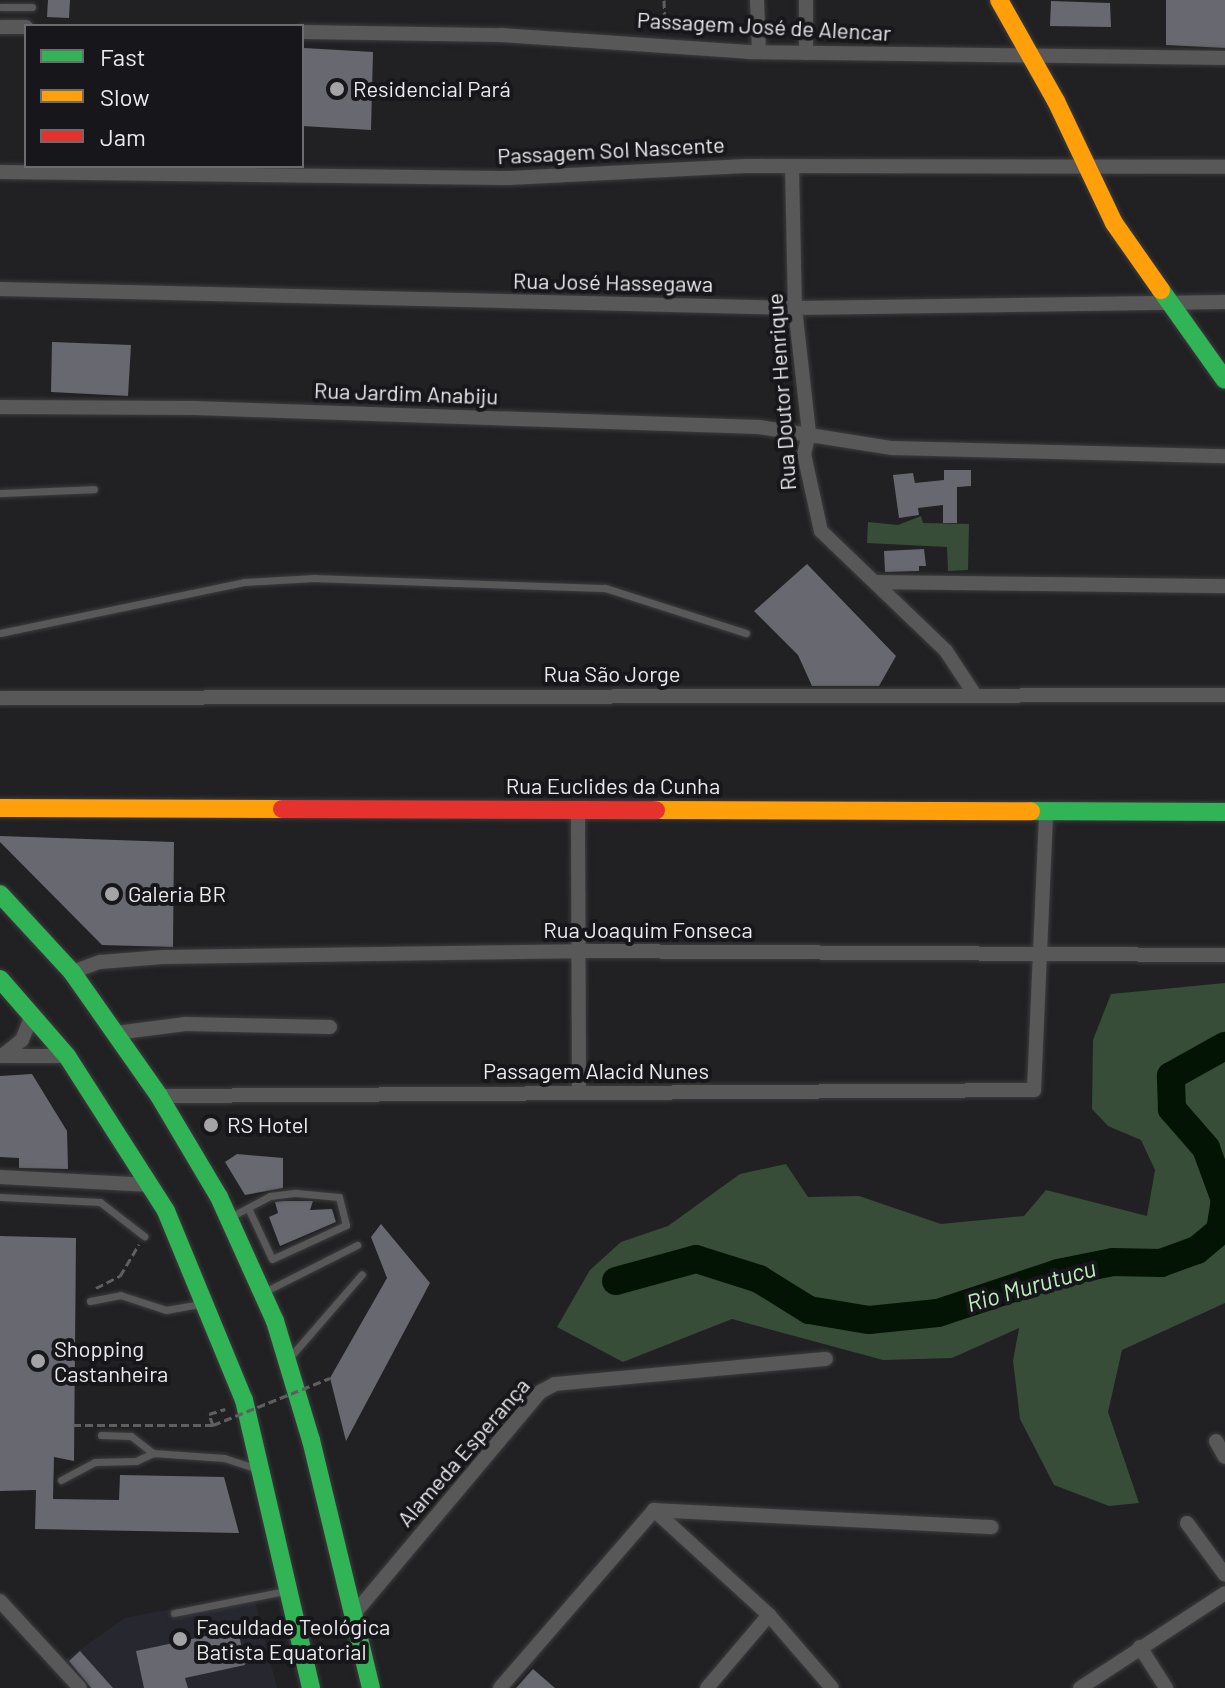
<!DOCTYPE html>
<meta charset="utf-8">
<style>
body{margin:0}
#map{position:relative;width:1225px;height:1688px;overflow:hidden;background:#212123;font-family:Barlow,sans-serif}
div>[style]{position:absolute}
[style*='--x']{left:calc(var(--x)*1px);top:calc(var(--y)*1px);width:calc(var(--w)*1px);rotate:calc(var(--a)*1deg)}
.built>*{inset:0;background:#272730}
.forest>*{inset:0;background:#374d38}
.river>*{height:28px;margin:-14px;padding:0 14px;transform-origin:14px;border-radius:14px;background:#031405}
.building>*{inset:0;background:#686870}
.path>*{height:3px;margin-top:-1.5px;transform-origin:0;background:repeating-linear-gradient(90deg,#5f5f60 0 8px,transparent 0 12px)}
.roads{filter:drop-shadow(0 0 2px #3c3c3e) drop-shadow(0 0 2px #3c3c3e)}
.lane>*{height:7px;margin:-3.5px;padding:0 3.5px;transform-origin:3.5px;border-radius:3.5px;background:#585859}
.street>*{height:14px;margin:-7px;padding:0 7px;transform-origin:7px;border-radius:7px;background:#585859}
.fast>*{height:18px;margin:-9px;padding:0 9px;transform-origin:9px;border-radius:9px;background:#30b455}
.slow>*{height:18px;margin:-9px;padding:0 9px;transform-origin:9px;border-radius:9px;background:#ff9f0a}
.jam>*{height:18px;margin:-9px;padding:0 9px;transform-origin:9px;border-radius:9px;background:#e5322d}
.path-bridge>*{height:3px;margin-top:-1.5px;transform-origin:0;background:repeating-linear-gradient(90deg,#5f5f60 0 8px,transparent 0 12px)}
.dots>*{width:22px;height:22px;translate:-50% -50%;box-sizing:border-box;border:4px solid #17171b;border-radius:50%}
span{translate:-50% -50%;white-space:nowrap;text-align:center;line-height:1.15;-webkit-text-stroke:8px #17171b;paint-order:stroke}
.street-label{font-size:22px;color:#ebebee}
.poi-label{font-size:22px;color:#ebebee}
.left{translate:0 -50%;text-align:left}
.water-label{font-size:24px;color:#bcedbd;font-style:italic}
.legend{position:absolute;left:24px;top:24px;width:280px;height:144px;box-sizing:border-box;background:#17171b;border:2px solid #6c6c6f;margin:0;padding:10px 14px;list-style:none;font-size:24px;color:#ebebee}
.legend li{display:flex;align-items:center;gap:16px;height:40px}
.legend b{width:40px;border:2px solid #6c6c6f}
</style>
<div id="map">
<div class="built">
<div style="clip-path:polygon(253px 1593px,277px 1688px,90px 1688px,65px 1660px,125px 1618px)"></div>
</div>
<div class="forest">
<div style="clip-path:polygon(921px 516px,923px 523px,969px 524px,968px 570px,948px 571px,947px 547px,867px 543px,868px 522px,898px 525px)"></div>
<div style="clip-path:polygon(1225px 983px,1225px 1303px,1122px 1350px,1108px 1412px,1139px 1503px,1109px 1506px,1054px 1485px,1020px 1419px,1013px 1361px,1019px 1328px,952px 1358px,883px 1360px,732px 1319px,623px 1362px,557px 1327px,590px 1270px,621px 1242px,668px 1226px,740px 1174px,786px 1164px,808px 1197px,859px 1196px,941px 1224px,1024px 1216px,1046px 1190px,1147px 1216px,1155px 1170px,1141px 1140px,1108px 1126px,1092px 1109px,1093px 1040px,1111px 994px)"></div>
</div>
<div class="river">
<div style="--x:616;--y:1281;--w:83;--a:-15.4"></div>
<div style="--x:696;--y:1259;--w:66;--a:17.6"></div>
<div style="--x:759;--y:1279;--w:59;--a:31.8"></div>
<div style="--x:809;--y:1310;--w:61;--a:9.5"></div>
<div style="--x:869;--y:1320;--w:69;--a:-5.8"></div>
<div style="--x:938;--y:1313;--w:126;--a:-18.4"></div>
<div style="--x:1058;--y:1273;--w:56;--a:-11.3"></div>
<div style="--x:1113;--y:1262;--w:48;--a:1.2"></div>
<div style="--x:1161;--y:1263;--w:38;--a:-20"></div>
<div style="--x:1197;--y:1250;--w:30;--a:-40"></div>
<div style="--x:1220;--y:1231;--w:31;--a:-81"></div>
<div style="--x:1225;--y:1200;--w:55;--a:-110.1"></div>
<div style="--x:1206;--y:1148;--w:52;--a:-131.1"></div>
<div style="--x:1172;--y:1109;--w:33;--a:-92"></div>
<div style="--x:1171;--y:1076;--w:62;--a:-29.1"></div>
</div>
<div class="building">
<div style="clip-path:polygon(48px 0,70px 0,69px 18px,47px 17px)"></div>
<div style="clip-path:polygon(1166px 0,1225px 0,1225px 48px,1166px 45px)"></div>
<div style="clip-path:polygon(1051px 1px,1110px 3px,1111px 27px,1050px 26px)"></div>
<div style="clip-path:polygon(304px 48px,373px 52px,371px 130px,302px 126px)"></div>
<div style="clip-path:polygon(52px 342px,131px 345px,128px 396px,51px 392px)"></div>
<div style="clip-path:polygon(944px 470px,971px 470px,971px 486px,957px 487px,957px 523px,943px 523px,943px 505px,918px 508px,919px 515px,899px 518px,893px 475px,913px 473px,915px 483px,944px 480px)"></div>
<div style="clip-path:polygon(924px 549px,926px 566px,919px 566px,919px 571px,885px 572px,884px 551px)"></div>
<div style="clip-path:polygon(807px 564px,896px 656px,879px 686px,812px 686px,798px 655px,754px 611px)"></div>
<div style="clip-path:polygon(0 836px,174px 842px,173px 947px,102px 945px,0 842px)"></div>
<div style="clip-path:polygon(32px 1074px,67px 1131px,68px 1169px,19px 1168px,19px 1158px,0 1157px,0 1076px)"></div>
<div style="clip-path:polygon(237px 1154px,283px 1158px,283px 1188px,245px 1195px,225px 1162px)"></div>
<div style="clip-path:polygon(282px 1201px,313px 1201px,310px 1210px,332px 1209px,336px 1222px,280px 1246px,269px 1217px,278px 1213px,275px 1202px)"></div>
<div style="clip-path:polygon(381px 1224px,430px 1283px,346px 1441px,330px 1378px,387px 1278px,371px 1237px)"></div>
<div style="clip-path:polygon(0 1236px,76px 1238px,74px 1461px,54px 1457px,53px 1499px,119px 1500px,120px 1475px,224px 1477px,239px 1533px,35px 1529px,36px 1490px,0 1491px)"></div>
<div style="clip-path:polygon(238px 1629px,245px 1665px,185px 1678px,188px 1688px,144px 1688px,136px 1651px)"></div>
<div style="clip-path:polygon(80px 1651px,113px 1688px,91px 1688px,69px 1661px)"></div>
<div style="clip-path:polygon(533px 1669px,555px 1688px,516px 1688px)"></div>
</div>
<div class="path">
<div style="--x:664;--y:0;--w:32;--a:88"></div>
<div style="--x:96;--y:1288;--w:27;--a:-27"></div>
<div style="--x:120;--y:1276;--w:37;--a:-59"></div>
<div style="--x:213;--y:1425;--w:12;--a:-110"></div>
<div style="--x:209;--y:1414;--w:17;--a:-17"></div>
</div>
<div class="roads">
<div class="lane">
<div style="--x:0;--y:7;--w:32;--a:0"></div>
<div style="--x:0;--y:493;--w:94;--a:-2.4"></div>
<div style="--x:0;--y:633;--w:249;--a:-11.8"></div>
<div style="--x:244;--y:582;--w:71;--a:-3.2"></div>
<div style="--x:315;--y:578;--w:290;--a:2"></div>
<div style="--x:605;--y:588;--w:148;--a:17.7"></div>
<div style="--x:0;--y:1197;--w:100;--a:2.9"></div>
<div style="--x:100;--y:1202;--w:56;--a:37.7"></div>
<div style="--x:234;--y:1215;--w:41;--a:-27.8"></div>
<div style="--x:270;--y:1196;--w:26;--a:-7"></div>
<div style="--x:296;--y:1193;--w:43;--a:5.3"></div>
<div style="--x:339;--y:1197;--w:29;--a:76"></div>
<div style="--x:346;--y:1225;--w:81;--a:155.3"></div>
<div style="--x:272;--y:1259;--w:56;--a:-115.2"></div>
<div style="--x:268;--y:1290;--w:100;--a:-26.8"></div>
<div style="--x:90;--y:1301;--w:31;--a:-11"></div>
<div style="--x:120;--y:1295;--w:48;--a:18.1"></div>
<div style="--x:166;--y:1310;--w:34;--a:-10"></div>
<div style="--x:291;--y:1356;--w:108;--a:-49.1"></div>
<div style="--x:101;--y:1435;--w:30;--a:2"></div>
<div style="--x:131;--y:1436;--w:28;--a:38"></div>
<div style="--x:61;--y:1480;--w:38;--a:-28"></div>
<div style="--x:95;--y:1462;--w:41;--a:-1.4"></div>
<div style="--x:136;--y:1461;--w:19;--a:-25"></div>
<div style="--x:153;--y:1453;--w:71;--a:4"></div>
<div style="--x:224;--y:1458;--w:32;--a:18"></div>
<div style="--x:174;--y:1613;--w:113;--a:-11.2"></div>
</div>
<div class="street">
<div style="--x:757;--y:0;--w:52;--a:87.8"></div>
<div style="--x:806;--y:0;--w:53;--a:90"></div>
<div style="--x:0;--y:27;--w:26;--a:0"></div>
<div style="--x:302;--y:32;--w:199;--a:0.9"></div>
<div style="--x:501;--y:35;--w:248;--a:3.9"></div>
<div style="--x:748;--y:52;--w:477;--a:0.7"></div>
<div style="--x:792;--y:167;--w:141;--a:88.8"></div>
<div style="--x:795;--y:308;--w:126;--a:83.6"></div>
<div style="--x:809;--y:433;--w:22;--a:103"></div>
<div style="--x:804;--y:454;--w:79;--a:77.6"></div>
<div style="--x:821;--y:531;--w:173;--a:43.8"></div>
<div style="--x:946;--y:651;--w:53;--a:56.6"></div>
<div style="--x:0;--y:172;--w:509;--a:0.68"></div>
<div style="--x:509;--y:178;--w:237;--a:-2.9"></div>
<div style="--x:746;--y:166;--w:479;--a:0.1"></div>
<div style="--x:0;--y:289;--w:795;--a:1.37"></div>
<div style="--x:795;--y:308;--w:430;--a:-0.8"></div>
<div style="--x:0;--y:407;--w:194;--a:0.3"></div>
<div style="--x:194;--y:408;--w:565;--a:1.93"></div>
<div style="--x:759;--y:427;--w:135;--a:9"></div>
<div style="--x:892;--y:448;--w:333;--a:1.4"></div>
<div style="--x:876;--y:582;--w:349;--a:0.7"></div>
<div style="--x:0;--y:698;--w:1225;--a:-0.14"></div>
<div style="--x:578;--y:810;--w:283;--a:89.8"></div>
<div style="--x:72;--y:972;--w:30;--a:-20"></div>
<div style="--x:100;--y:962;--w:63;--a:-4.5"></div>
<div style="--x:163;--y:957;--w:417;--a:-0.8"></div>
<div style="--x:580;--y:951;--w:645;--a:0.36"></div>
<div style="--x:116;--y:1033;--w:70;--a:-7.4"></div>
<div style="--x:185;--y:1024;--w:145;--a:1.2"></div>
<div style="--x:0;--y:1056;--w:67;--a:0"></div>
<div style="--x:2;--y:1056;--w:26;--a:-39"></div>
<div style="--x:22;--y:1040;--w:27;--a:-68"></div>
<div style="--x:159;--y:1096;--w:875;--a:-0.39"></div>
<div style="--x:1034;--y:1090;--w:279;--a:-87.5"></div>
<div style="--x:0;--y:1177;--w:151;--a:3"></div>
<div style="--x:1216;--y:1441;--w:18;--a:61"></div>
<div style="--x:654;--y:1510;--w:338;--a:2.9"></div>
<div style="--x:654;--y:1510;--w:156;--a:42.4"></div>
<div style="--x:769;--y:1615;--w:96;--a:49.2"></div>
<div style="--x:1187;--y:1523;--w:64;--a:53.8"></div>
<div style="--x:0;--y:1601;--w:118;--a:47.4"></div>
<div style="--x:354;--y:1614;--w:290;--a:-50"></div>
<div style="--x:540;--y:1392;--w:17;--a:-28"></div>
<div style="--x:555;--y:1384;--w:272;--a:-5.3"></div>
<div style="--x:1140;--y:1647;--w:49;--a:57.6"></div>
<div style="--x:500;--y:1688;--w:235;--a:-49.1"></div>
<div style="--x:707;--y:1688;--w:96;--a:-49.7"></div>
<div style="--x:1080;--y:1688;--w:173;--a:-33.2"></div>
</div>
<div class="fast">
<div style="--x:1161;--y:290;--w:110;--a:54.6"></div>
<div style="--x:1031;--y:811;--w:194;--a:0.3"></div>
<div style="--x:0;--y:894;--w:106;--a:47.3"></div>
<div style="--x:72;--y:972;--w:151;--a:54.9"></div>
<div style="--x:159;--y:1096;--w:117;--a:59.3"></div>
<div style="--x:219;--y:1197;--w:136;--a:65.7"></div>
<div style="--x:275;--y:1321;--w:124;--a:73.2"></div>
<div style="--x:311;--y:1440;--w:255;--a:76.4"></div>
<div style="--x:0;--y:979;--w:102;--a:49"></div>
<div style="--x:67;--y:1056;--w:184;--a:57.4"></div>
<div style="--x:166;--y:1211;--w:204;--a:67.6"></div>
<div style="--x:244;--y:1400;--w:296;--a:76.9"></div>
</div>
<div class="slow">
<div style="--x:999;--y:0;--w:116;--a:60.6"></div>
<div style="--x:1056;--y:101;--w:135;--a:64.6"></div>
<div style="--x:1114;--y:223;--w:82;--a:55"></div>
<div style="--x:0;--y:808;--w:282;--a:0.2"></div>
<div style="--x:656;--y:810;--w:375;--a:0.2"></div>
</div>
<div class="jam">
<div style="--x:282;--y:809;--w:374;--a:0.2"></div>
</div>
</div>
<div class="path-bridge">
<div style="--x:73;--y:1425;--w:140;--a:0"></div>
<div style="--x:213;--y:1425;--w:126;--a:-21.9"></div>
</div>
<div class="dots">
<div style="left:337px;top:89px;background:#a4a4a7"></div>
<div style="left:112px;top:894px;background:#a4a4a7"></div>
<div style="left:211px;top:1125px;background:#a4a4a7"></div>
<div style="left:38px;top:1361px;background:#a4a4a7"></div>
<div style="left:180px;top:1639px;background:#a4a4a7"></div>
</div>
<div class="street-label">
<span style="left:764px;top:26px;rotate:3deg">Passagem José de Alencar</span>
<span style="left:611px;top:150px;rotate:-3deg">Passagem Sol Nascente</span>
<span style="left:613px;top:282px;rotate:1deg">Rua José Hassegawa</span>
<span style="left:781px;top:392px;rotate:-94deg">Rua Doutor Henrique</span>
<span style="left:406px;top:393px;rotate:2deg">Rua Jardim Anabiju</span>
<span style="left:612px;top:674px">Rua São Jorge</span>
<span style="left:613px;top:786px">Rua Euclides da Cunha</span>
<span style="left:648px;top:930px">Rua Joaquim Fonseca</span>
<span style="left:596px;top:1071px">Passagem Alacid Nunes</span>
<span style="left:463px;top:1452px;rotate:-49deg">Alameda Esperança</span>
</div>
<div class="poi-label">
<span class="left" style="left:353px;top:89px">Residencial Pará</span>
<span class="left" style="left:128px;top:894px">Galeria BR</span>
<span class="left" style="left:227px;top:1125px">RS Hotel</span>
<span class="left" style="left:54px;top:1361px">Shopping<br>Castanheira</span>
<span class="left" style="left:196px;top:1639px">Faculdade Teológica<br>Batista Equatorial</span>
</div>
<div class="water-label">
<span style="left:1031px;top:1285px;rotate:-16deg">Rio Murutucu</span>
</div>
<ul class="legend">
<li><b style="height:10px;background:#30b455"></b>Fast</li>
<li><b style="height:10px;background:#ff9f0a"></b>Slow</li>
<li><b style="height:10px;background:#e5322d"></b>Jam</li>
</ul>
</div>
